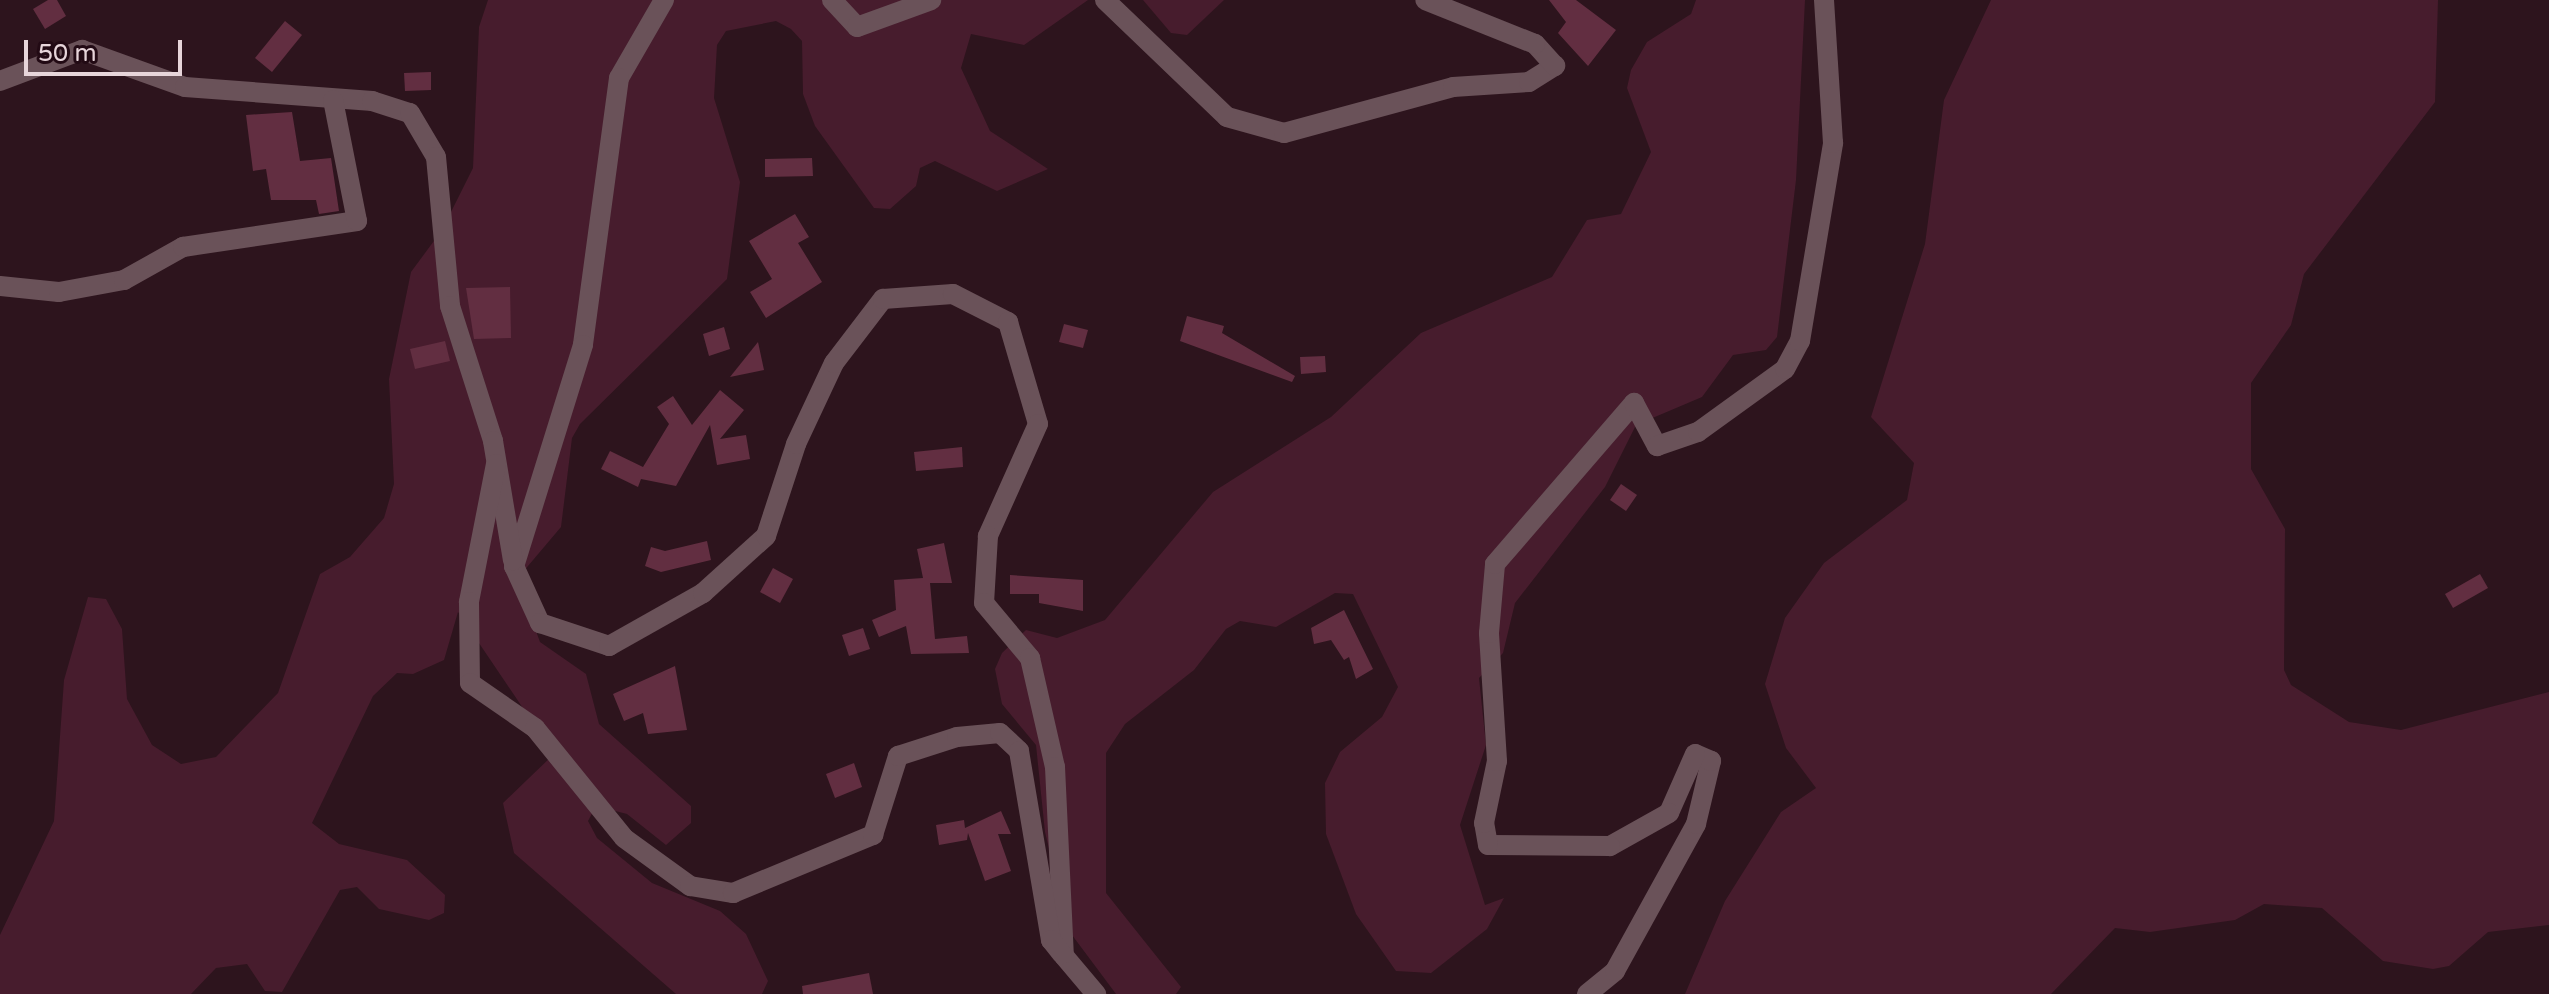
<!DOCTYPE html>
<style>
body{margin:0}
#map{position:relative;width:2549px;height:994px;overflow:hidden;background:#2d141d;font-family:"Varela Round",sans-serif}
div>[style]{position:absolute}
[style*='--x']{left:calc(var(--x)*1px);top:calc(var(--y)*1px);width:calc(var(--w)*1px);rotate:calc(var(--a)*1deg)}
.green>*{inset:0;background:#471c2d}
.building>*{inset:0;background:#622e41}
.minor>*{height:20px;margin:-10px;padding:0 10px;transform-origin:10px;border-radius:10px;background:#6a5259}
span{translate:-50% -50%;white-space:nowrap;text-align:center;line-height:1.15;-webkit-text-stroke:6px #220a14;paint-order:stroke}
.scale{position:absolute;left:24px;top:40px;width:158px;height:36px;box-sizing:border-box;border:4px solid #e7d5da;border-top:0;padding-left:10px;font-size:24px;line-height:28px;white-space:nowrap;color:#e7d5da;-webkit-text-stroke:6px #220a14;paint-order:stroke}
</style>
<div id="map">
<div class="green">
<div style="clip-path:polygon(488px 0,1088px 0,1024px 45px,971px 34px,961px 68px,990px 131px,1048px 169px,997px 191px,935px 161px,920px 168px,916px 186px,890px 209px,874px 208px,815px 126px,803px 94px,802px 41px,791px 29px,776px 21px,726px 31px,717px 45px,714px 98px,740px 182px,727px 279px,580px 424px,572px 438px,561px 527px,517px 579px,540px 642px,586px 674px,599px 724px,691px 806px,691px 823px,666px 845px,627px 814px,596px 806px,588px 821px,597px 838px,652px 883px,720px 911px,746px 934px,768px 981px,762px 994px,676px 994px,514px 853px,503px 803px,554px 754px,458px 612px,444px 660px,413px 674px,397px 673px,373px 696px,312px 823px,339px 844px,407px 860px,445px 895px,444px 913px,429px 920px,379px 909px,357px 887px,340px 890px,282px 992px,265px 991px,247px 964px,216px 968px,191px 994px,0 994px,0 935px,54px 821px,64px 680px,88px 597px,106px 599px,122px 629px,127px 699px,152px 745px,181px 764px,216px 757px,278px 693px,320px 574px,350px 557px,384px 518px,394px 484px,389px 379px,411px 272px,442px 230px,473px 168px,479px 27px)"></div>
<div style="clip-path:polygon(1143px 0,1224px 0,1187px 35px,1171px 33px)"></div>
<div style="clip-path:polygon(1696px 0,1805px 0,1796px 180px,1777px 337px,1766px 350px,1733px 355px,1702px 397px,1636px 425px,1605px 487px,1515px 603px,1503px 653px,1479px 678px,1486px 745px,1460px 825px,1485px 905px,1504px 898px,1487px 929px,1431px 973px,1396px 971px,1356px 914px,1326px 834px,1325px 783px,1340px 752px,1382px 717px,1398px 687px,1353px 594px,1335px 593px,1276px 627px,1240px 621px,1226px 629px,1194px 670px,1125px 724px,1106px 753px,1106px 893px,1181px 987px,1176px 994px,1116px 994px,1069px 931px,1045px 832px,1036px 745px,1002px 704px,995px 669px,1002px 653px,1026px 630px,1057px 638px,1105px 620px,1213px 492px,1331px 417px,1421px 333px,1552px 277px,1587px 220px,1621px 214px,1651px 152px,1627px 88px,1631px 70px,1647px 42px,1691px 14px)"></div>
<div style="clip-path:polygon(1991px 0,2438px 0,2435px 102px,2304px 274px,2291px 325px,2251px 383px,2251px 469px,2285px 529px,2284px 670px,2291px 685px,2349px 722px,2401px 730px,2549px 692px,2549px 925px,2488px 932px,2449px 966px,2433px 969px,2383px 961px,2322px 908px,2264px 904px,2235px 920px,2150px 932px,2115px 928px,2051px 994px,1685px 994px,1725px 901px,1781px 812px,1816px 788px,1786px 748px,1765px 684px,1785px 618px,1824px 563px,1907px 500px,1914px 463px,1871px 417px,1925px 244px,1944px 100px)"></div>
</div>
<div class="building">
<div style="clip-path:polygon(48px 0,57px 0,66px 16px,45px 29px,33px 9px)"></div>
<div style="clip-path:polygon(1549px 0,1576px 0,1616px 30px,1588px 66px,1558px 33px,1566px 22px)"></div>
<div style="clip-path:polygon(285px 21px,302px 35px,272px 72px,255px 58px)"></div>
<div style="clip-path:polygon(431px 72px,431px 90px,405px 91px,404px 73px)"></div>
<div style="clip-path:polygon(292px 112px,300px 161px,331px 158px,339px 211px,319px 214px,316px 200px,271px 200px,266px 169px,253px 171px,246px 115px)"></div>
<div style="clip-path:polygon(812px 158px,813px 176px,765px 177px,765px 159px)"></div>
<div style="clip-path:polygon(795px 214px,809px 237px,798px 243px,822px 282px,766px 318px,750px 292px,772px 279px,749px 241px)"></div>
<div style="clip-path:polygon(510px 287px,511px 338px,474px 339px,466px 288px)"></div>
<div style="clip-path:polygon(1187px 316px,1224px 326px,1222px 333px,1295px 376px,1292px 382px,1180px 341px)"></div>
<div style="clip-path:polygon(1064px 324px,1088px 330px,1083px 348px,1059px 342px)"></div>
<div style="clip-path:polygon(724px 327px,730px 349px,709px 356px,703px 334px)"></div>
<div style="clip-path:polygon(445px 341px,450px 361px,415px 369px,410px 349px)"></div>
<div style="clip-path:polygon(758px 342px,764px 370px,730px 377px)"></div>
<div style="clip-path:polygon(1325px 356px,1326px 372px,1301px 374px,1300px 357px)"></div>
<div style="clip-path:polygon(720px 390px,744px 410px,720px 439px,746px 435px,750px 459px,717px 465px,710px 425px,676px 486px,641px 479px,638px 487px,601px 469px,610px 451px,643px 467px,669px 424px,657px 407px,673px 396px,692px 425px)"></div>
<div style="clip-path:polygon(962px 447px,963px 467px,916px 471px,914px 452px)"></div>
<div style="clip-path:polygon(1621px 484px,1637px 495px,1626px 511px,1610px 500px)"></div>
<div style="clip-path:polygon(707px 541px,711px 560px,661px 572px,645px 566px,651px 547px,665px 551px)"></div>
<div style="clip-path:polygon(944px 543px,952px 583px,930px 583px,935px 639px,967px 636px,969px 653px,911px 654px,906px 626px,879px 637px,872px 620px,896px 610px,894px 580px,923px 578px,917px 549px)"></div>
<div style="clip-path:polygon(773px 568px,793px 579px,780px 603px,760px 592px)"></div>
<div style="clip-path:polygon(2480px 574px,2488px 588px,2453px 608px,2445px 594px)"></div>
<div style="clip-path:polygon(1010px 575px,1083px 580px,1083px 611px,1039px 603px,1039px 594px,1010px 594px)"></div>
<div style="clip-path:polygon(1344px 610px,1373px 669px,1356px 679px,1349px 657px,1344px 660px,1331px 640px,1314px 644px,1311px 628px)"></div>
<div style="clip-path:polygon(863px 628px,870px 649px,849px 656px,842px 635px)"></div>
<div style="clip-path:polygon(675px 666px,687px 730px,648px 734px,643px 713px,624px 721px,613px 694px)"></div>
<div style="clip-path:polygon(854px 763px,862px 787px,835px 798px,826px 774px)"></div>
<div style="clip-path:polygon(1001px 811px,1011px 834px,998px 834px,1011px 871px,985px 881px,968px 833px,967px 840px,939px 845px,936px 825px,964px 820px,965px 828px)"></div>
<div style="clip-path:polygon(869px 973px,873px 994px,803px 994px,802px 986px)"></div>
</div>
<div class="minor">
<div style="--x:664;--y:0;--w:90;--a:120"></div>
<div style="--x:619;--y:78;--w:269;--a:97.7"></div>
<div style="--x:583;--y:345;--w:232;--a:107.3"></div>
<div style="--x:514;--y:566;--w:63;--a:65.5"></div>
<div style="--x:540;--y:623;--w:73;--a:18.4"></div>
<div style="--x:609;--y:646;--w:108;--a:-29.4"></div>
<div style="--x:703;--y:593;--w:85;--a:-42.1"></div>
<div style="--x:766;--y:536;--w:97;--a:-71.9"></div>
<div style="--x:796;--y:444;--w:89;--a:-64.9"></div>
<div style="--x:834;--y:363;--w:81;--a:-52.6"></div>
<div style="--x:883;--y:299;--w:70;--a:-4.1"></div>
<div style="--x:953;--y:294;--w:62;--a:27"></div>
<div style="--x:1008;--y:322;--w:106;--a:73.6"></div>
<div style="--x:1038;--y:424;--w:123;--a:114.1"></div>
<div style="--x:988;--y:536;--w:67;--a:93.4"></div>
<div style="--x:984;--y:603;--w:72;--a:50.1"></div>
<div style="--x:1030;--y:658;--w:112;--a:77.1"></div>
<div style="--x:1055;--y:767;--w:189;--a:87.3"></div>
<div style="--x:1064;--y:956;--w:50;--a:49.9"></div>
<div style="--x:832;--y:0;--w:37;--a:47"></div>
<div style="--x:857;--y:27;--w:79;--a:-20"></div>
<div style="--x:1105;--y:0;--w:169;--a:43.8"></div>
<div style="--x:1227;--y:117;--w:59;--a:15.7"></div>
<div style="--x:1284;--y:133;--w:175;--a:-15.2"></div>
<div style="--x:1453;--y:87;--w:76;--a:-3.8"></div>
<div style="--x:1529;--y:82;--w:31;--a:-32"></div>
<div style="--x:1555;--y:66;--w:30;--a:-132"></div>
<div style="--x:1535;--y:44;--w:118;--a:-158.2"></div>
<div style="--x:0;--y:81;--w:88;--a:-20.7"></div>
<div style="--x:82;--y:50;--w:109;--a:19.8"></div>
<div style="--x:185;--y:87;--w:188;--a:4.3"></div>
<div style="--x:372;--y:101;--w:40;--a:18"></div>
<div style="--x:410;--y:113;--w:51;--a:59.4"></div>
<div style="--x:436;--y:157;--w:150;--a:84.6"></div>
<div style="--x:450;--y:306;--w:142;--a:72.3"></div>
<div style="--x:493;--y:441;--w:121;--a:80.5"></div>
<div style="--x:0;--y:286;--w:59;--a:5.8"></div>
<div style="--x:59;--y:292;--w:66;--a:-10.5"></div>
<div style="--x:124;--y:280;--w:68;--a:-29.2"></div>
<div style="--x:183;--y:247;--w:176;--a:-8.5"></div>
<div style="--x:357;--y:221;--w:123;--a:-101.2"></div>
<div style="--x:496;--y:464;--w:141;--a:101.1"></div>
<div style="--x:469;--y:602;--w:81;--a:89.3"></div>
<div style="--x:470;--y:683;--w:79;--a:34.7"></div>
<div style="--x:535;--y:728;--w:141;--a:51"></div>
<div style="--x:624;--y:838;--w:82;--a:36"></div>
<div style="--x:690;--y:886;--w:44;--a:9.2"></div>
<div style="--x:733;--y:893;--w:152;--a:-22.5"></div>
<div style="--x:873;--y:835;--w:83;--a:-72.4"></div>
<div style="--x:898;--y:756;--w:62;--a:-17.9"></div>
<div style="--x:957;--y:737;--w:43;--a:-5.3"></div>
<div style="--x:1000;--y:733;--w:26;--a:43"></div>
<div style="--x:1019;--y:751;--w:192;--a:80.4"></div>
<div style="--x:1051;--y:940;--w:18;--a:52"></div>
<div style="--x:1587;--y:994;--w:36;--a:-39"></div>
<div style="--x:1615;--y:971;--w:168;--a:-61.1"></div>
<div style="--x:1696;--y:824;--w:65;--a:-76.6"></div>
<div style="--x:1711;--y:761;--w:17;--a:-156"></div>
<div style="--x:1695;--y:754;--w:64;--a:113.8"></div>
<div style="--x:1669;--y:813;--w:68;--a:150.8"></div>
<div style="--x:1610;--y:846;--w:122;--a:-179.5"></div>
<div style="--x:1488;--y:845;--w:22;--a:-100"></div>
<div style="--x:1484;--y:823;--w:63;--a:-78.2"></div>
<div style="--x:1497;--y:761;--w:128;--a:-93.6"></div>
<div style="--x:1489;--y:633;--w:69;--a:-85"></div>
<div style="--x:1495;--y:564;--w:213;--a:-49.2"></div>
<div style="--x:1634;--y:403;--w:49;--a:61.9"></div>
<div style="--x:1657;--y:446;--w:43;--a:-18.9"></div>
<div style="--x:1698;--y:432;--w:107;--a:-35.9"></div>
<div style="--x:1785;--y:369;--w:32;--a:-62"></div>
<div style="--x:1800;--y:341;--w:201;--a:-80.5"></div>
<div style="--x:1833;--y:143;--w:143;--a:-93.6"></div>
</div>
<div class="scale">50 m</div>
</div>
